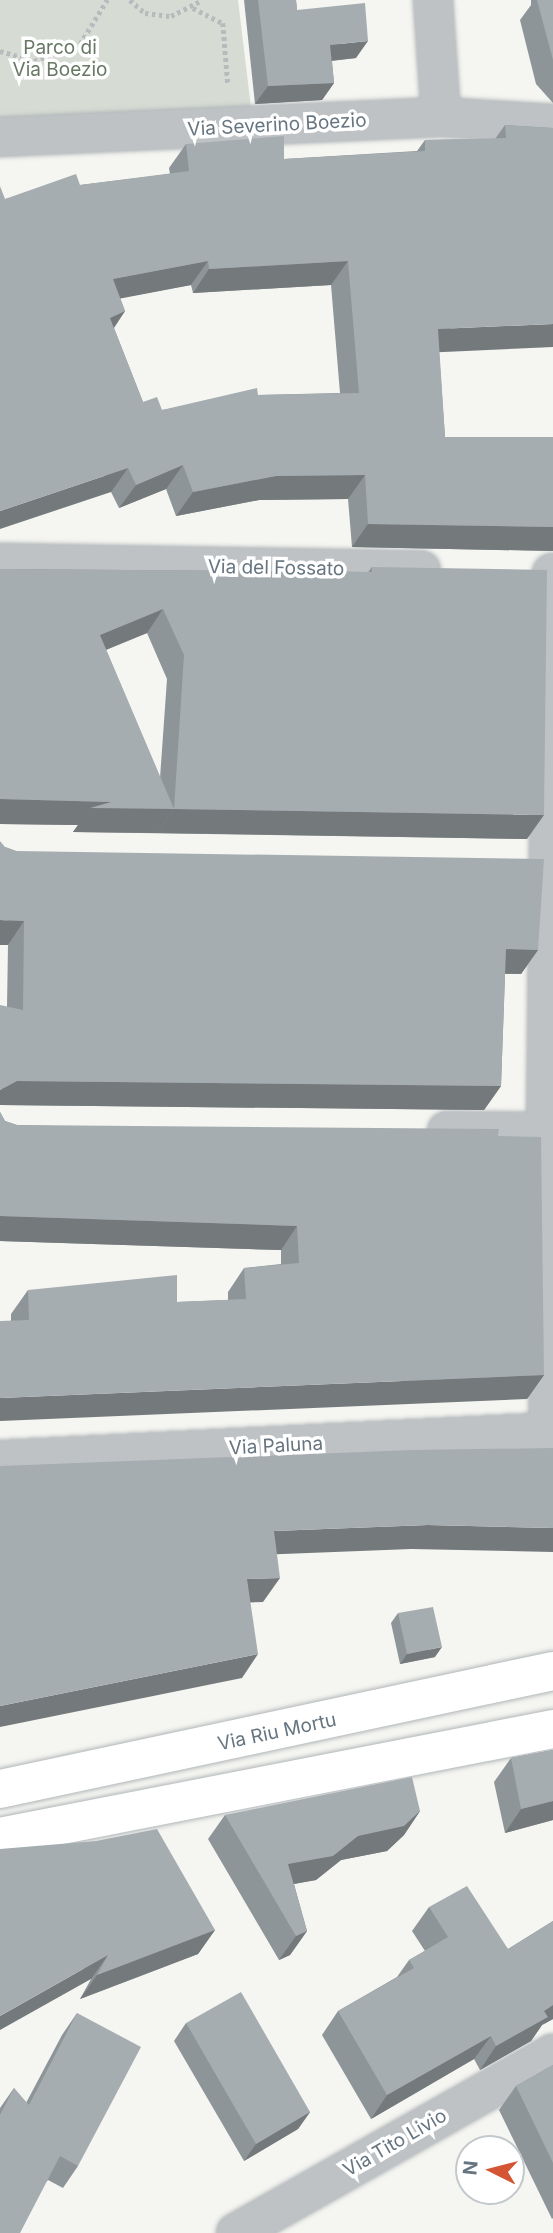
<!DOCTYPE html>
<style>
body{margin:0}
#map{position:relative;width:553px;height:2233px;overflow:hidden;background:#f5f5f1;font-family:Inter,sans-serif}
div>[style]{position:absolute}
[style*='--x']{left:calc(var(--x)*1px);top:calc(var(--y)*1px);width:calc(var(--w)*1px);rotate:calc(var(--a)*1deg)}
.green>*{inset:0;background:#d6dbd3}
.path>*{height:4.5px;margin-top:-2.25px;transform-origin:0;background:repeating-linear-gradient(90deg,#b8bbbd 0 3.5px,transparent 0 7px)}
.roads{filter:drop-shadow(0 0 2px #b1b6b9) drop-shadow(0 0 2px #b1b6b9)}
.minor>*{height:38px;margin:-19px;padding:0 19px;transform-origin:19px;border-radius:19px;background:#bec2c5}
.secondary>*{height:38px;margin:-19px;padding:0 19px;transform-origin:19px;border-radius:19px;background:#fff}
.wall>*{inset:0;background:#8e9598}
.shaded-wall>*{inset:0;background:#74797c}
.building>*{inset:0;background:#a5adb1}
span{translate:-50% -50%;white-space:nowrap;text-align:center;line-height:1.15;-webkit-text-stroke:7px #fff;paint-order:stroke}
.park-label{font-size:19px;color:#697865}
.street-label{font-size:19px;color:#667580}
.north{position:absolute;left:455px;top:2135px;width:70px;height:70px;box-sizing:border-box;background:#fff;border:2px solid #c2c8cc;border-radius:50%;rotate:276deg;font-size:19px;font-weight:700;line-height:28px;text-align:center;color:#667580}
.north::after{content:'';display:block;margin:auto;width:24px;height:32px;background:#d35533;clip-path:polygon(50% 0,100% 100%,50% 72%,0 100%)}
</style>
<div id="map">
<div class="green">
<div style="clip-path:polygon(0 0,238px 0,251px 108px,0 120px)"></div>
</div>
<div class="path">
<div style="--x:130;--y:0;--w:20;--a:41"></div>
<div style="--x:145;--y:13;--w:26;--a:7"></div>
<div style="--x:171;--y:16;--w:35;--a:-27"></div>
<div style="--x:193;--y:8;--w:34;--a:27"></div>
<div style="--x:223;--y:23;--w:61;--a:85.3"></div>
<div style="--x:0;--y:51;--w:35;--a:16"></div>
<div style="--x:34;--y:61;--w:49;--a:-20.3"></div>
<div style="--x:80;--y:44;--w:52;--a:-58.5"></div>
</div>
<div class="roads">
<div class="minor">
<div style="--x:433;--y:0;--w:117;--a:86.1"></div>
<div style="--x:0;--y:137;--w:441;--a:-2.6"></div>
<div style="--x:441;--y:117;--w:112;--a:3.6"></div>
<div style="--x:0;--y:563;--w:421;--a:1"></div>
<div style="--x:447;--y:1131;--w:99;--a:0.6"></div>
<div style="--x:549;--y:1432;--w:300;--a:-90.6"></div>
<div style="--x:546;--y:1132;--w:559;--a:-89.39"></div>
<div style="--x:0;--y:1460;--w:554;--a:-2.9"></div>
<div style="--x:236;--y:2233;--w:364;--a:-29.5"></div>
</div>
<div class="secondary">
<div style="--x:0;--y:1789;--w:565;--a:-12.05"></div>
<div style="--x:0;--y:1837;--w:563;--a:-11.05"></div>
</div>
</div>
<div class="wall">
<div style="clip-path:polygon(244px 0,296px 0,297px 10px,356px 58px,332px 61px,334px 83px,322px 100px,255px 104px)"></div>
<div style="clip-path:polygon(531px 0,553px 0,553px 103px,536px 84px,520px 20px,531px 5px)"></div>
<div style="clip-path:polygon(evenodd,505px 125px,553px 128px,439px 352px,445px 437px,553px 437px,553px 551px,352px 547px,348px 499px,259px 500px,176px 516px,166px 489px,119px 508px,111px 492px,5px 199px,80px 185px,170px 174px,169px 168px,186px 144px,284px 159px,417px 151px,425px 140px,495px 139px,505px 125px,191px 285px,193px 293px,331px 285px,340px 393px,258px 395px,162px 410px,143px 402px,114px 328px,125px 311px,120px 298px,191px 285px)"></div>
<div style="clip-path:polygon(evenodd,372px 567px,527px 839px,73px 832px,78px 825px,0 824px,0 569px,368px 572px,372px 567px,147px 633px,167px 679px,160px 778px,106px 650px,147px 633px)"></div>
<div style="clip-path:polygon(5px 847px,16px 851px,538px 950px,521px 974px,505px 974px,501px 1086px,484px 1110px,0 1105px,7px 1006px,8px 945px)"></div>
<div style="clip-path:polygon(0 1112px,5px 1121px,17px 1125px,498px 1136px,544px 1375px,527px 1399px,11px 1321px,11px 1314px,28px 1290px,177px 1302px,228px 1300px,228px 1292px,244px 1268px,281px 1264px,281px 1250px,0 1241px)"></div>
<div style="clip-path:polygon(398px 1613px,435px 1657px,400px 1664px,391px 1623px)"></div>
<div style="clip-path:polygon(553px 1750px,553px 1820px,505px 1833px,494px 1782px,511px 1758px)"></div>
<div style="clip-path:polygon(420px 1811px,404px 1835px,387px 1851px,341px 1860px,316px 1880px,294px 1884px,307px 1931px,290px 1955px,279px 1960px,208px 1839px,225px 1815px)"></div>
<div style="clip-path:polygon(0 1849px,215px 1930px,198px 1954px,80px 1999px,91px 1979px)"></div>
<div style="clip-path:polygon(429px 1907px,508px 1949px,553px 1921px,553px 2019px,542px 2025px,531px 2041px,480px 2070px,474px 2059px,371px 2119px,322px 2035px,338px 2011px,397px 1977px,409px 1960px,425px 1951px,412px 1931px)"></div>
<div style="clip-path:polygon(77px 2013px,78px 2166px,63px 2188px,48px 2180px,0 2233px,0 2108px,14px 2088px,26px 2103px,62px 2035px)"></div>
<div style="clip-path:polygon(186px 2023px,310px 2112px,298px 2129px,244px 2161px,174px 2041px)"></div>
<div style="clip-path:polygon(553px 2065px,553px 2218px,552px 2219px,499px 2110px,516px 2086px)"></div>
</div>
<div class="shaded-wall">
<div style="clip-path:polygon(368px 41px,356px 58px,318px 62px,330px 45px)"></div>
<div style="clip-path:polygon(334px 83px,322px 100px,255px 104px,268px 86px)"></div>
<div style="clip-path:polygon(208px 261px,191px 285px,97px 303px,113px 279px)"></div>
<div style="clip-path:polygon(348px 261px,331px 285px,193px 293px,209px 269px)"></div>
<div style="clip-path:polygon(125px 311px,109px 335px,110px 318px)"></div>
<div style="clip-path:polygon(553px 324px,553px 347px,421px 353px,438px 329px)"></div>
<div style="clip-path:polygon(183px 465px,166px 489px,119px 508px,136px 485px)"></div>
<div style="clip-path:polygon(128px 468px,111px 492px,0 529px,0 511px)"></div>
<div style="clip-path:polygon(365px 475px,348px 499px,259px 500px,176px 516px,193px 492px,276px 476px)"></div>
<div style="clip-path:polygon(368px 524px,553px 527px,553px 551px,352px 547px)"></div>
<div style="clip-path:polygon(163px 609px,147px 633px,83px 659px,100px 635px)"></div>
<div style="clip-path:polygon(0 799px,111px 802px,174px 809px,157px 833px,73px 832px,78px 825px,0 824px)"></div>
<div style="clip-path:polygon(174px 809px,544px 815px,527px 839px,157px 833px)"></div>
<div style="clip-path:polygon(0 920px,24px 921px,8px 945px,0 945px)"></div>
<div style="clip-path:polygon(506px 949px,538px 950px,521px 974px,489px 973px)"></div>
<div style="clip-path:polygon(17px 1081px,501px 1086px,484px 1110px,0 1105px,0 1090px)"></div>
<div style="clip-path:polygon(0 1216px,297px 1226px,281px 1250px,0 1241px)"></div>
<div style="clip-path:polygon(544px 1375px,527px 1399px,0 1421px,0 1398px)"></div>
<div style="clip-path:polygon(428px 1525px,553px 1528px,553px 1552px,411px 1549px,257px 1555px,274px 1531px)"></div>
<div style="clip-path:polygon(280px 1578px,263px 1602px,230px 1603px,247px 1579px)"></div>
<div style="clip-path:polygon(442px 1647px,435px 1657px,400px 1664px,407px 1654px)"></div>
<div style="clip-path:polygon(258px 1654px,242px 1678px,0 1727px,0 1706px)"></div>
<div style="clip-path:polygon(553px 1801px,553px 1820px,505px 1833px,521px 1809px)"></div>
<div style="clip-path:polygon(420px 1811px,404px 1835px,387px 1851px,341px 1860px,316px 1880px,271px 1888px,288px 1864px)"></div>
<div style="clip-path:polygon(215px 1930px,198px 1954px,80px 1999px,97px 1975px)"></div>
<div style="clip-path:polygon(307px 1931px,290px 1955px,279px 1960px,296px 1936px)"></div>
<div style="clip-path:polygon(108px 1955px,91px 1979px,0 2030px,0 2016px)"></div>
<div style="clip-path:polygon(553px 2005px,553px 2019px,542px 2025px,531px 2041px,480px 2070px,496px 2046px,544px 2011px)"></div>
<div style="clip-path:polygon(491px 2036px,474px 2059px,371px 2119px,387px 2095px)"></div>
<div style="clip-path:polygon(310px 2112px,298px 2129px,244px 2161px,256px 2144px)"></div>
</div>
<div class="building">
<div style="clip-path:polygon(258px 0,296px 0,297px 10px,365px 3px,368px 41px,330px 45px,334px 83px,268px 86px)"></div>
<div style="clip-path:polygon(537px 0,553px 0,553px 60px)"></div>
<div style="clip-path:polygon(evenodd,505px 125px,553px 128px,553px 324px,438px 329px,445px 437px,553px 437px,553px 527px,368px 524px,365px 475px,276px 476px,193px 492px,183px 465px,136px 485px,128px 468px,0 511px,0 186px,5px 199px,76px 174px,80px 185px,189px 171px,186px 144px,284px 136px,284px 159px,425px 151px,425px 140px,506px 138px,505px 125px,208px 261px,209px 269px,348px 261px,359px 393px,258px 395px,257px 388px,162px 410px,157px 397px,143px 402px,110px 318px,125px 311px,113px 279px,208px 261px)"></div>
<div style="clip-path:polygon(372px 567px,547px 570px,544px 815px,174px 809px,184px 655px,163px 609px,100px 635px,174px 809px,90px 808px,111px 802px,0 799px,0 569px,372px 572px)"></div>
<div style="clip-path:polygon(0 841px,5px 847px,16px 851px,544px 859px,538px 950px,506px 949px,501px 1086px,17px 1081px,0 1090px,0 1005px,23px 1010px,24px 921px,0 920px)"></div>
<div style="clip-path:polygon(0 1112px,5px 1121px,17px 1125px,499px 1129px,498px 1136px,541px 1137px,544px 1375px,0 1398px,0 1321px,29px 1320px,28px 1290px,177px 1275px,177px 1302px,246px 1299px,244px 1268px,299px 1263px,297px 1226px,0 1216px)"></div>
<div style="clip-path:polygon(553px 1448px,553px 1528px,428px 1525px,274px 1531px,280px 1578px,247px 1579px,258px 1654px,0 1706px,0 1466px,412px 1450px)"></div>
<div style="clip-path:polygon(433px 1607px,442px 1647px,407px 1654px,398px 1613px)"></div>
<div style="clip-path:polygon(553px 1750px,553px 1801px,521px 1809px,511px 1758px)"></div>
<div style="clip-path:polygon(412px 1777px,420px 1811px,404px 1826px,358px 1836px,333px 1856px,288px 1864px,307px 1931px,296px 1936px,225px 1815px)"></div>
<div style="clip-path:polygon(157px 1829px,215px 1930px,97px 1975px,108px 1955px,0 2016px,0 1849px,96px 1841px)"></div>
<div style="clip-path:polygon(467px 1886px,508px 1949px,553px 1921px,553px 2005px,544px 2011px,548px 2017px,496px 2046px,491px 2036px,387px 2095px,338px 2011px,414px 1968px,409px 1960px,448px 1937px,429px 1907px)"></div>
<div style="clip-path:polygon(241px 1992px,310px 2112px,256px 2144px,186px 2023px)"></div>
<div style="clip-path:polygon(77px 2013px,141px 2047px,78px 2166px,60px 2156px,20px 2233px,0 2233px,0 2115px,14px 2088px,29px 2105px)"></div>
<div style="clip-path:polygon(553px 2065px,553px 2163px,516px 2086px)"></div>
</div>
<div class="park-label">
<span style="left:60px;top:59px">Parco di<br>Via Boezio</span>
</div>
<div class="street-label">
<span style="left:277px;top:125px;rotate:-3deg">Via Severino Boezio</span>
<span style="left:276px;top:568px;rotate:1deg">Via del Fossato</span>
<span style="left:276px;top:1446px;rotate:-3deg">Via Paluna</span>
<span style="left:277px;top:1732px;rotate:-12deg">Via Riu Mortu</span>
<span style="left:395px;top:2143px;rotate:-30deg">Via Tito Livio</span>
</div>
<div class="north">N</div>
</div>
